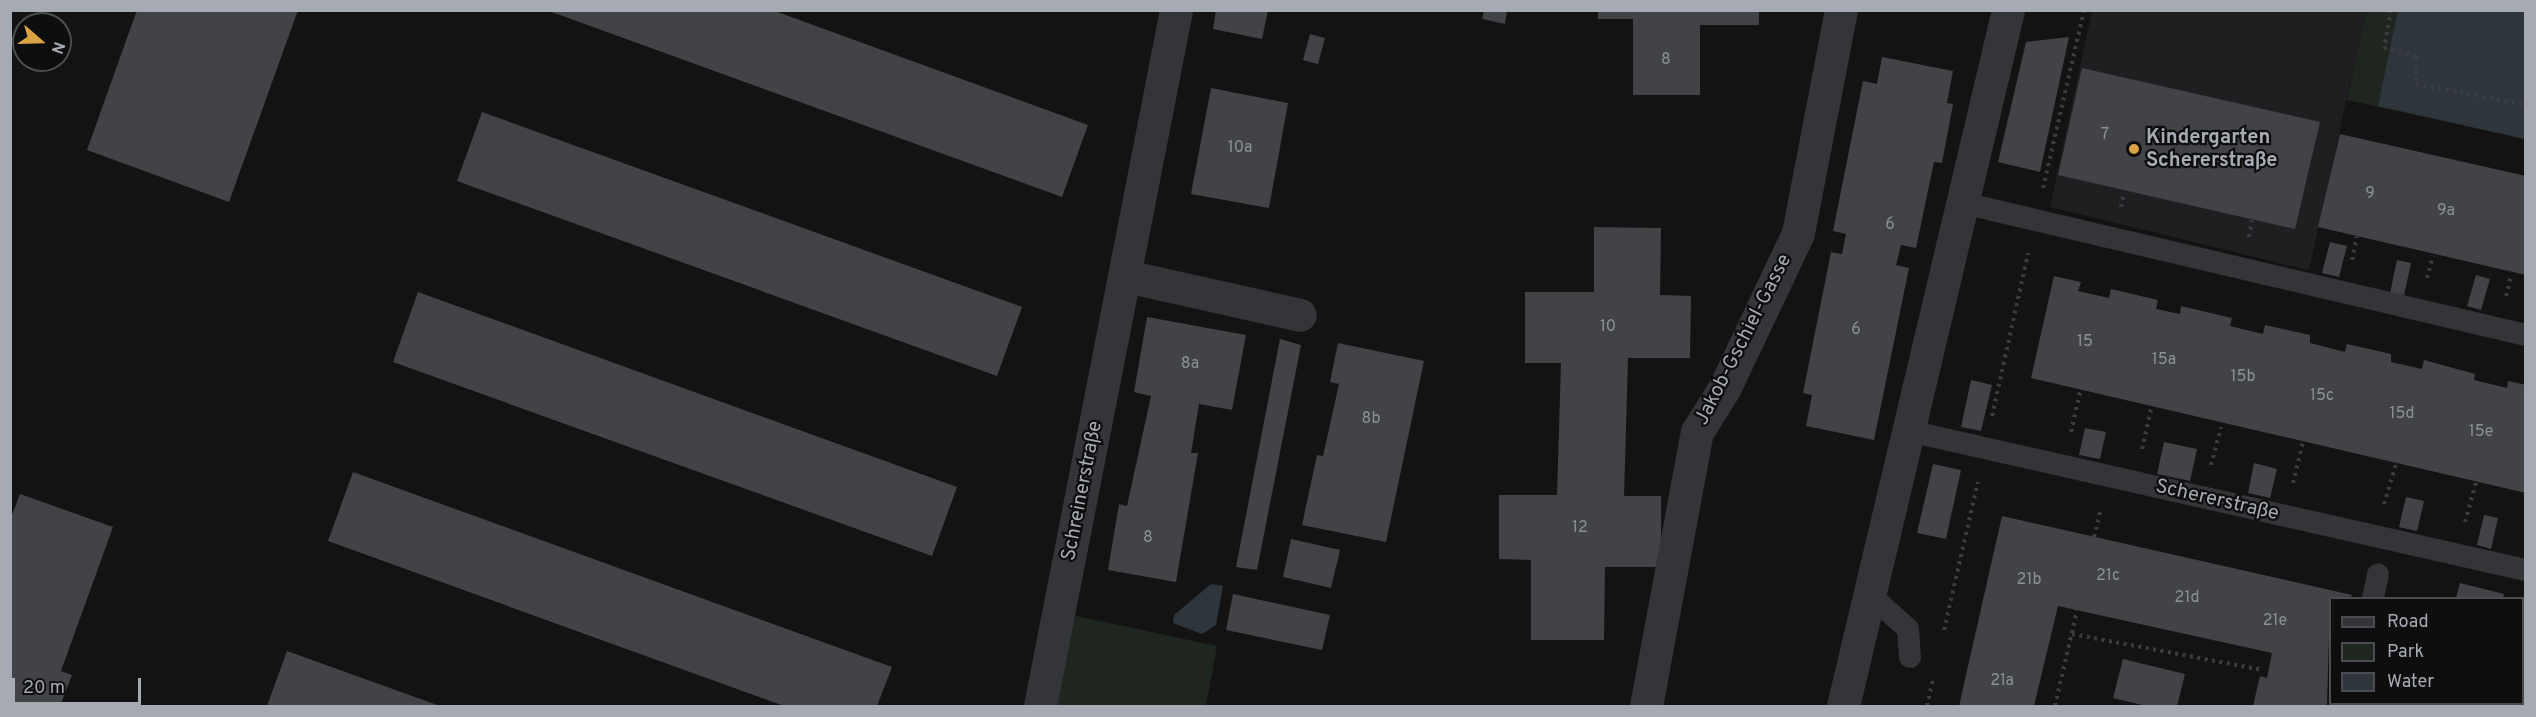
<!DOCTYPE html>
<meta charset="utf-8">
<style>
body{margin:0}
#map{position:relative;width:2536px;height:717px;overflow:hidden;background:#131314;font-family:Overpass,sans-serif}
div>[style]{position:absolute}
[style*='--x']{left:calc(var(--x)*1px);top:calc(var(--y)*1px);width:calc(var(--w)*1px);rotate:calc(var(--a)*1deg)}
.built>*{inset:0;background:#1f1f21}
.green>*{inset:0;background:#1f2620}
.water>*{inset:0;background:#2e353b}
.building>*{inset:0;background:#424347}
.path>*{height:4px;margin-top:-2px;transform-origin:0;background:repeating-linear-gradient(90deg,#3a3c3f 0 3px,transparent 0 7.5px)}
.lane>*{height:22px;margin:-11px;padding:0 11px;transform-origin:11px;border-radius:11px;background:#343538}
.street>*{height:33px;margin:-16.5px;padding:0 16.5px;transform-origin:16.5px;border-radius:16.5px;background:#343538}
.dots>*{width:16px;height:16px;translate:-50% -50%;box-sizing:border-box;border:3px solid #0e0e0f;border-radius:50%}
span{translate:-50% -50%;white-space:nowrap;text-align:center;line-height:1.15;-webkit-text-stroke:4.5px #0e0e0f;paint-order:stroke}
.number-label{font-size:16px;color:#8d9098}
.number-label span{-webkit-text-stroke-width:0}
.poi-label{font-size:20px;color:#a6aab3;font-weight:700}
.left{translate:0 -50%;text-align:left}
.street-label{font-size:20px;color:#a6aab3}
.frame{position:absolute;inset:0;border:12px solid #a6aab3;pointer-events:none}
.legend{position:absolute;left:2329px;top:597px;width:195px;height:108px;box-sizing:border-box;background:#0e0e0f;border:2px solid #4b4c51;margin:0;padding:8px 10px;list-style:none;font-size:18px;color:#a6aab3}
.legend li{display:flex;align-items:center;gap:12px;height:30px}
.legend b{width:30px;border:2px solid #4b4c51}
.north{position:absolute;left:12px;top:12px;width:60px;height:60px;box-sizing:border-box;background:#0e0e0f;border:2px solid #4b4c51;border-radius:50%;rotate:110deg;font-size:16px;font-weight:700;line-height:24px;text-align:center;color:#a6aab3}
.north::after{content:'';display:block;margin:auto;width:21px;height:27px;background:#daa444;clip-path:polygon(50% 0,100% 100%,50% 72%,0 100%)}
.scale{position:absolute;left:12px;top:678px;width:129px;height:27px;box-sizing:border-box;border:3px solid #a6aab3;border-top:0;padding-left:8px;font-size:18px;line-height:21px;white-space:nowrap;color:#a6aab3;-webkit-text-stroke:4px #0e0e0f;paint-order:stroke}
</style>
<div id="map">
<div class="built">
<div style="clip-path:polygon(2092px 11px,2366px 11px,2309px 270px,2050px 207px)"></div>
</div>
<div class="green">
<div style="clip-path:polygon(2366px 11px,2525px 11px,2525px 139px,2347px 100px)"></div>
<div style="clip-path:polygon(1072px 615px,1217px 646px,1206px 706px,1052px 706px)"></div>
</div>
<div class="water">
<div style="clip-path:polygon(2398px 10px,2525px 11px,2525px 139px,2378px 106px)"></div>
<div style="clip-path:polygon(1211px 584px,1223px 586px,1216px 625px,1202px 634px,1173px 623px,1174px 615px)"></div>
</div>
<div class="building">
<div style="clip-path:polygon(137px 10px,298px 10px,229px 202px,87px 150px)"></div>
<div style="clip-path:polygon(772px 10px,1088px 125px,1062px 197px,549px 11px)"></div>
<div style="clip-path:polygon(1216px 10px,1268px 10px,1262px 39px,1213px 29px)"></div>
<div style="clip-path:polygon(1484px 10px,1507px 10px,1505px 24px,1482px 19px)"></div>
<div style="clip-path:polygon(1598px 10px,1759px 10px,1759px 25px,1700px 25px,1700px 95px,1633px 95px,1633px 19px,1598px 19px)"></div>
<div style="clip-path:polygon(1310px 34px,1325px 38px,1318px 64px,1303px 60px)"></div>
<div style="clip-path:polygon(2069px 37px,2040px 172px,1998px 162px,2026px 42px)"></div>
<div style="clip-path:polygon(1882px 57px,1953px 71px,1947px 103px,1953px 104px,1942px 163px,1934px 162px,1916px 248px,1901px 245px,1896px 265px,1909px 268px,1874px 440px,1806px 426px,1812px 395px,1803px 393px,1831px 252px,1842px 254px,1846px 234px,1833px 231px,1863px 81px,1877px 84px)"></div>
<div style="clip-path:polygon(2082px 68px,2320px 122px,2295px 229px,2058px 175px)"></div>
<div style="clip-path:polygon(1211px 88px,1288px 103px,1269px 208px,1191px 194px)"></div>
<div style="clip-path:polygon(482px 112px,1022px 307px,997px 376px,457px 181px)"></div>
<div style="clip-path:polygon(2340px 134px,2526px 176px,2526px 275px,2318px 227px)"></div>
<div style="clip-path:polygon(1594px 227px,1661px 228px,1660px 295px,1691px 296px,1690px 358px,1628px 358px,1624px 496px,1661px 496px,1661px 567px,1605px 567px,1604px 640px,1531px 640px,1531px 560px,1499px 559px,1499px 495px,1557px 495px,1561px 363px,1525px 363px,1525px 292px,1594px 292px)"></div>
<div style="clip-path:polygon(2330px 242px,2347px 246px,2339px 277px,2322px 273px)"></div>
<div style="clip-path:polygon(2397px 260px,2411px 263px,2404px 295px,2390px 293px)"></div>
<div style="clip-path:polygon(2476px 275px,2490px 279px,2481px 310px,2467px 306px)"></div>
<div style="clip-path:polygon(2054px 276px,2081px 282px,2078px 291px,2109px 298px,2111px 289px,2158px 300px,2156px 309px,2180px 314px,2181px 306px,2232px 318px,2230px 326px,2263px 334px,2265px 325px,2310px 335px,2310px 343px,2345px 352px,2347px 344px,2391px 354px,2391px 362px,2422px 369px,2424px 360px,2475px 374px,2474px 380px,2507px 388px,2508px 381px,2526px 385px,2526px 493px,2031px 378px)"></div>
<div style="clip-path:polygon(418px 292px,957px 487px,932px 556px,393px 362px)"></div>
<div style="clip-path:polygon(1147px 317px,1246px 335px,1232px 410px,1199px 404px,1191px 453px,1198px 453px,1176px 582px,1108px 570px,1119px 504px,1127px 506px,1151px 396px,1134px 392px)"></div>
<div style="clip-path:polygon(1280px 339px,1301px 345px,1257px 570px,1236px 567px)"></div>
<div style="clip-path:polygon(1338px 343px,1424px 361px,1386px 542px,1302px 525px,1317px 455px,1323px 456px,1339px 384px,1330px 382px)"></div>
<div style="clip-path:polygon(1971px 380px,1992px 385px,1981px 431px,1961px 427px)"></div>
<div style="clip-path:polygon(2085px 428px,2106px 432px,2100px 459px,2079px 455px)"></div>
<div style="clip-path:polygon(2164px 442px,2197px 449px,2190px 481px,2157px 474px)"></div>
<div style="clip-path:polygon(2254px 463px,2277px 469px,2270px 498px,2248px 493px)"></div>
<div style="clip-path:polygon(1933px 464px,1961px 470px,1946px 539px,1917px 533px)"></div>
<div style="clip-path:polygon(353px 472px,892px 667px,877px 706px,784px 706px,328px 541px)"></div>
<div style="clip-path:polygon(20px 494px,113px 527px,61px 671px,72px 675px,60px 706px,10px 706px,10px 520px)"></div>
<div style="clip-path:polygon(2406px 497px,2424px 501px,2417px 531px,2399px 527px)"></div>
<div style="clip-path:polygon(2484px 515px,2498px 518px,2491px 549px,2477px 545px)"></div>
<div style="clip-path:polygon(2002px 516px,2352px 595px,2351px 598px,2330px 598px,2327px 706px,2253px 706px,2260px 676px,2267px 678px,2272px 653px,2058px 606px,2034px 706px,1959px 706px)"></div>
<div style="clip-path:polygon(1291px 539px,1340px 550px,1331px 588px,1283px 577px)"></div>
<div style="clip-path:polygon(2460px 583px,2504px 594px,2503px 598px,2456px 598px)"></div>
<div style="clip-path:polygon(1233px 594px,1330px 615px,1322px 650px,1226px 630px)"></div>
<div style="clip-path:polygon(287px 651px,440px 706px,267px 706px)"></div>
<div style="clip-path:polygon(2123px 659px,2185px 674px,2177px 706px,2146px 706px,2113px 698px)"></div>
</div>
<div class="path">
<div style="--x:2391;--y:10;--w:39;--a:100"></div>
<div style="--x:2384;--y:48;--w:33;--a:14"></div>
<div style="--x:2416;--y:56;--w:28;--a:90"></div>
<div style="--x:2416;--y:84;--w:112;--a:10.8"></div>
<div style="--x:2043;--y:188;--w:183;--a:-77"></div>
<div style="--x:2121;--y:207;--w:15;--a:-79"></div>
<div style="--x:2249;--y:237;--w:17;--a:-80"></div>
<div style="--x:2352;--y:260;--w:24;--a:-78"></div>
<div style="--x:2427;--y:278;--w:23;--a:-75"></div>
<div style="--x:2506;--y:296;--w:21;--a:-76"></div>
<div style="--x:1992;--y:416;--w:167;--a:-77.5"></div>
<div style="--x:2071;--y:432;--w:41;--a:-77.3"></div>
<div style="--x:2142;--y:449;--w:41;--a:-77.3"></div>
<div style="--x:2211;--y:465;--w:39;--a:-75"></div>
<div style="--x:2293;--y:483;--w:42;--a:-76.3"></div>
<div style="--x:2384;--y:504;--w:42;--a:-73.3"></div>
<div style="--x:2465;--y:522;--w:41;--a:-74.6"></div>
<div style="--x:2094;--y:537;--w:30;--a:-76"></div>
<div style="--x:1944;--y:630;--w:152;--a:-77.1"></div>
<div style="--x:2072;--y:634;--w:193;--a:10.7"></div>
<div style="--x:1927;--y:706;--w:26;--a:-77"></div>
<div style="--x:2055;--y:706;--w:98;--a:-77.1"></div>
</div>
<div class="lane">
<div style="--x:1963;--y:203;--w:578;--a:13.2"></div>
<div style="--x:1909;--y:431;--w:632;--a:12.7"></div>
<div style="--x:1869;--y:594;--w:52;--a:41.9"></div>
<div style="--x:1908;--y:629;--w:28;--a:86"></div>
<div style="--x:2373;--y:598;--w:24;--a:-78"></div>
<div style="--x:2351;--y:706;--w:2;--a:-90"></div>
</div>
<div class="street">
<div style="--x:1126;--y:276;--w:178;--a:12.6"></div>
<div style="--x:1040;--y:706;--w:709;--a:-78.94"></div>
<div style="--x:1646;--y:706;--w:279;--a:-79.5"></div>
<div style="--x:1697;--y:432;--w:53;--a:-58.1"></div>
<div style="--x:1725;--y:387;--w:170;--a:-64.6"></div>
<div style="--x:1798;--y:233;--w:227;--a:-79.1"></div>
<div style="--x:1843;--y:706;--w:715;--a:-76.66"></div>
</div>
<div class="dots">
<div style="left:2134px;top:149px;background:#daa444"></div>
</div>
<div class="number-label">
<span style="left:1666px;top:60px">8</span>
<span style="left:2105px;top:135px">7</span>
<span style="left:1240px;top:148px">10a</span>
<span style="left:2370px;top:194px">9</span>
<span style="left:2446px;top:211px">9a</span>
<span style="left:1890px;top:225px">6</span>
<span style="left:1608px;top:327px">10</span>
<span style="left:1856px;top:330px">6</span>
<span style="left:2085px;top:342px">15</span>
<span style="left:2164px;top:360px">15a</span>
<span style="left:1190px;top:364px">8a</span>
<span style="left:2243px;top:377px">15b</span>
<span style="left:2322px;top:396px">15c</span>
<span style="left:2402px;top:414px">15d</span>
<span style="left:1371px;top:419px">8b</span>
<span style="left:2481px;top:432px">15e</span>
<span style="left:1580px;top:528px">12</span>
<span style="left:1148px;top:538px">8</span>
<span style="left:2108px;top:576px">21c</span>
<span style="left:2029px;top:580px">21b</span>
<span style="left:2187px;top:598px">21d</span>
<span style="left:2275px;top:621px">21e</span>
<span style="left:2002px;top:681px">21a</span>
</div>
<div class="poi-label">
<span class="left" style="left:2146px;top:150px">Kindergarten<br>Schererstraße</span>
</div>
<div class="street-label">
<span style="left:1744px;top:340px;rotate:-63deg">Jakob-Gschiel-Gasse</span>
<span style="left:1083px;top:491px;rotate:-79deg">Schreinerstraße</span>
<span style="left:2217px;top:501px;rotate:13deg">Schererstraße</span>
</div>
<div class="frame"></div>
<ul class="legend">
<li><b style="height:8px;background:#343538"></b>Road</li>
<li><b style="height:16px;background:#1f2620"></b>Park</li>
<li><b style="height:16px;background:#2e353b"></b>Water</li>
</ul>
<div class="north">N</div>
<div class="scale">20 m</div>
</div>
